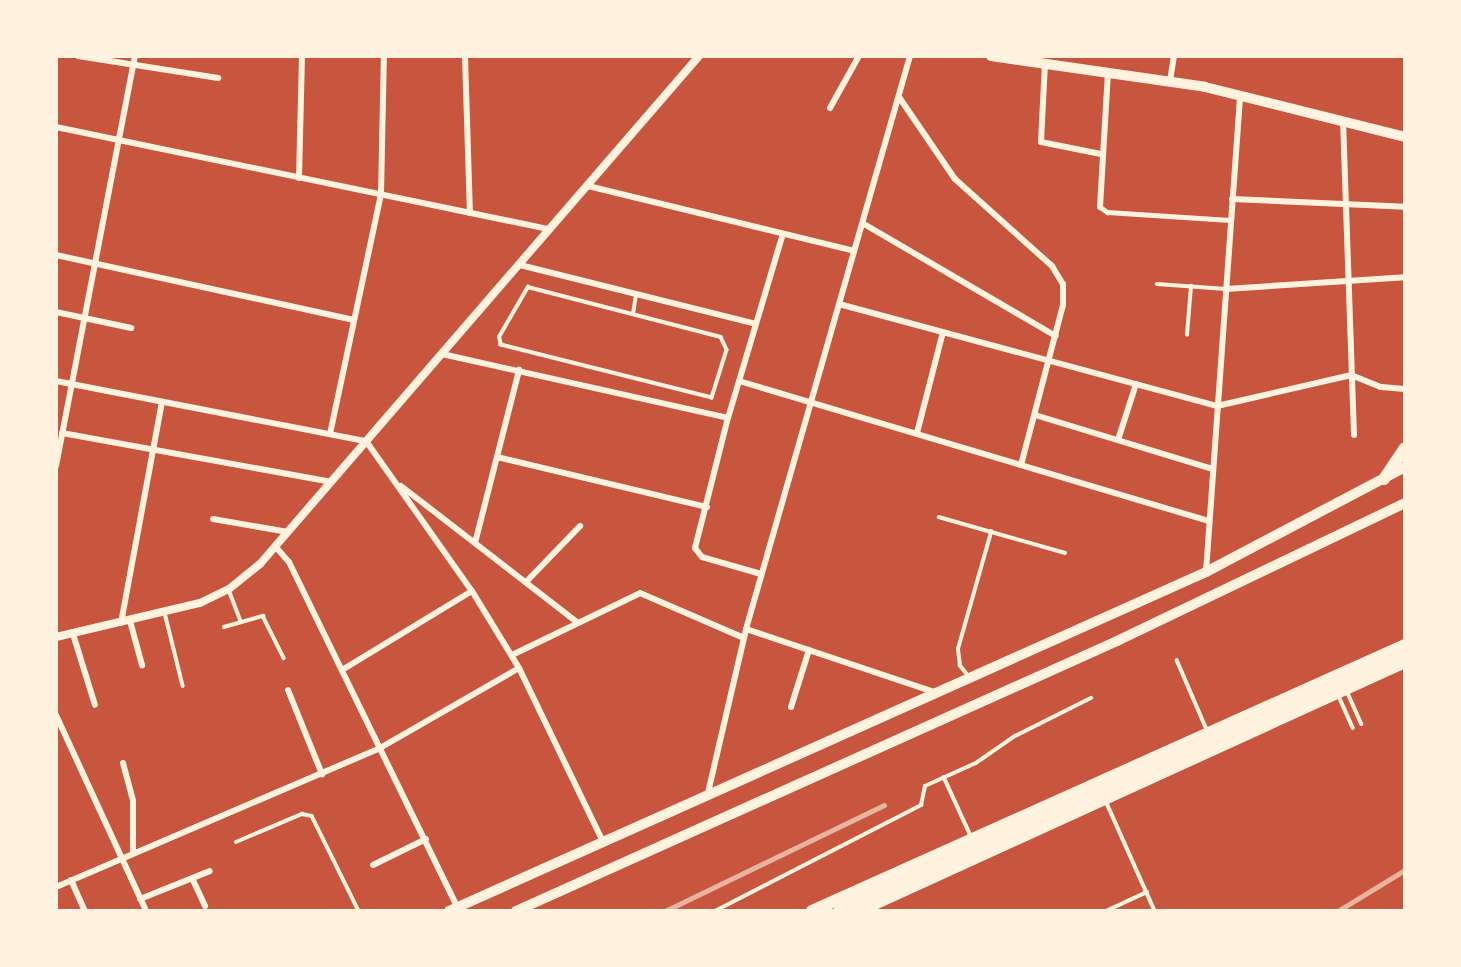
<!DOCTYPE html>
<style>
body{margin:0}
#map{position:relative;width:1461px;height:967px;overflow:hidden;background:#c8553d;font-family:Inter,sans-serif}
div>[style]{position:absolute}
[style*='--x']{left:calc(var(--x)*1px);top:calc(var(--y)*1px);width:calc(var(--w)*1px);rotate:calc(var(--a)*1deg)}
.service>*{height:3.5px;margin:-1.75px;padding:0 1.75px;transform-origin:1.75px;border-radius:1.75px;background:#fff3e0}
.pedestrian>*{height:5px;margin:-2.5px;padding:0 2.5px;transform-origin:2.5px;border-radius:2.5px;background:#fff3e0}
.minor>*{height:6px;margin:-3px;padding:0 3px;transform-origin:3px;border-radius:3px;background:#fff3e0}
.tertiary>*{height:8px;margin:-4px;padding:0 4px;transform-origin:4px;border-radius:4px;background:#fff3e0}
.secondary>*{height:10px;margin:-5px;padding:0 5px;transform-origin:5px;border-radius:5px;background:#fff3e0}
.primary>*{height:10px;margin:-5px;padding:0 5px;transform-origin:5px;border-radius:5px;background:#fff3e0}
.motorway>*{height:12px;margin:-6px;padding:0 6px;transform-origin:6px;border-radius:6px;background:#fff3e0}
.rail>*{height:4.5px;margin:-2.25px;padding:0 2.25px;transform-origin:2.25px;border-radius:2.25px;background:#e9b49f}
span{translate:-50% -50%;white-space:nowrap;text-align:center;line-height:1.15;-webkit-text-stroke:5px #fff3e0;paint-order:stroke}
.frame{position:absolute;inset:0;border:58px solid #fff3e0;pointer-events:none}
</style>
<div id="map">
<div class="service">
<div style="--x:1157;--y:284;--w:69;--a:4.1"></div>
<div style="--x:528;--y:287;--w:199;--a:14.5"></div>
<div style="--x:721;--y:337;--w:14;--a:65"></div>
<div style="--x:727;--y:350;--w:50;--a:107.4"></div>
<div style="--x:712;--y:398;--w:218;--a:-165.9"></div>
<div style="--x:501;--y:345;--w:8;--a:-104"></div>
<div style="--x:499;--y:337;--w:58;--a:-59.9"></div>
<div style="--x:633;--y:314;--w:19;--a:-81"></div>
<div style="--x:1187;--y:335;--w:49;--a:-85.3"></div>
<div style="--x:939;--y:517;--w:131;--a:15.9"></div>
<div style="--x:229;--y:590;--w:33;--a:69"></div>
<div style="--x:165;--y:613;--w:75;--a:76.1"></div>
<div style="--x:224;--y:627;--w:41;--a:-15.8"></div>
<div style="--x:263;--y:616;--w:47;--a:63.4"></div>
<div style="--x:1177;--y:660;--w:78;--a:66.7"></div>
<div style="--x:968;--y:676;--w:13;--a:-129"></div>
<div style="--x:960;--y:666;--w:17;--a:-97"></div>
<div style="--x:958;--y:649;--w:122;--a:-74.2"></div>
<div style="--x:1347;--y:691;--w:36;--a:66"></div>
<div style="--x:1338;--y:694;--w:37;--a:66"></div>
<div style="--x:944;--y:777;--w:65;--a:65.4"></div>
<div style="--x:1106;--y:801;--w:120;--a:66"></div>
<div style="--x:236;--y:842;--w:72;--a:-23"></div>
<div style="--x:302;--y:814;--w:10;--a:11"></div>
<div style="--x:312;--y:816;--w:106;--a:63.7"></div>
<div style="--x:715;--y:911;--w:232;--a:-27.2"></div>
<div style="--x:921;--y:805;--w:19;--a:-78"></div>
<div style="--x:925;--y:786;--w:56;--a:-24.3"></div>
<div style="--x:976;--y:763;--w:47;--a:-34.7"></div>
<div style="--x:1015;--y:736;--w:85;--a:-26.6"></div>
<div style="--x:1106;--y:911;--w:45;--a:-24.9"></div>
</div>
<div class="pedestrian">
<div style="--x:1100;--y:207;--w:9;--a:36"></div>
<div style="--x:1107;--y:212;--w:123;--a:3.7"></div>
</div>
<div class="minor">
<div style="--x:78;--y:56;--w:142;--a:8.9"></div>
<div style="--x:465;--y:56;--w:157;--a:88.2"></div>
<div style="--x:1045;--y:63;--w:79;--a:92.9"></div>
<div style="--x:1041;--y:142;--w:61;--a:11.3"></div>
<div style="--x:1170;--y:81;--w:25;--a:-81"></div>
<div style="--x:899;--y:97;--w:99;--a:55.7"></div>
<div style="--x:955;--y:179;--w:130;--a:41.9"></div>
<div style="--x:1052;--y:266;--w:21;--a:59"></div>
<div style="--x:1063;--y:284;--w:21;--a:90"></div>
<div style="--x:1063;--y:305;--w:165;--a:104.7"></div>
<div style="--x:830;--y:108;--w:60;--a:-60.9"></div>
<div style="--x:1343;--y:120;--w:315;--a:88"></div>
<div style="--x:56;--y:127;--w:502;--a:11.71"></div>
<div style="--x:299;--y:178;--w:122;--a:-88.6"></div>
<div style="--x:588;--y:186;--w:274;--a:13.7"></div>
<div style="--x:1232;--y:199;--w:173;--a:2.6"></div>
<div style="--x:1100;--y:207;--w:136;--a:-86.6"></div>
<div style="--x:864;--y:224;--w:222;--a:30.3"></div>
<div style="--x:56;--y:255;--w:305;--a:12.3"></div>
<div style="--x:520;--y:265;--w:243;--a:14"></div>
<div style="--x:1226;--y:289;--w:179;--a:-3.8"></div>
<div style="--x:839;--y:304;--w:392;--a:15.1"></div>
<div style="--x:1217;--y:406;--w:138;--a:-13"></div>
<div style="--x:1351;--y:375;--w:32;--a:22"></div>
<div style="--x:1381;--y:387;--w:24;--a:5"></div>
<div style="--x:56;--y:312;--w:77;--a:12"></div>
<div style="--x:442;--y:354;--w:293;--a:12.6"></div>
<div style="--x:56;--y:381;--w:316;--a:11"></div>
<div style="--x:366;--y:441;--w:184;--a:54.8"></div>
<div style="--x:472;--y:591;--w:90;--a:58.6"></div>
<div style="--x:519;--y:668;--w:193;--a:64.2"></div>
<div style="--x:739;--y:381;--w:490;--a:16.6"></div>
<div style="--x:1035;--y:415;--w:186;--a:16.9"></div>
<div style="--x:62;--y:433;--w:273;--a:10.3"></div>
<div style="--x:917;--y:433;--w:104;--a:-75.6"></div>
<div style="--x:330;--y:434;--w:245;--a:-78"></div>
<div style="--x:381;--y:194;--w:138;--a:-88.8"></div>
<div style="--x:1118;--y:440;--w:59;--a:-72.2"></div>
<div style="--x:497;--y:457;--w:216;--a:13.4"></div>
<div style="--x:56;--y:466;--w:418;--a:-79.1"></div>
<div style="--x:401;--y:486;--w:222;--a:37.7"></div>
<div style="--x:213;--y:519;--w:76;--a:9.8"></div>
<div style="--x:475;--y:543;--w:179;--a:-75.7"></div>
<div style="--x:275;--y:546;--w:21;--a:49"></div>
<div style="--x:289;--y:562;--w:384;--a:64"></div>
<div style="--x:1206;--y:572;--w:479;--a:-85.9"></div>
<div style="--x:761;--y:574;--w:61;--a:-163.9"></div>
<div style="--x:702;--y:557;--w:11;--a:-128"></div>
<div style="--x:695;--y:548;--w:134;--a:-75.8"></div>
<div style="--x:728;--y:418;--w:192;--a:-73.4"></div>
<div style="--x:526;--y:582;--w:78;--a:-46"></div>
<div style="--x:130;--y:621;--w:46;--a:74.7"></div>
<div style="--x:121;--y:623;--w:225;--a:-79.5"></div>
<div style="--x:746;--y:629;--w:198;--a:18.5"></div>
<div style="--x:73;--y:634;--w:74;--a:72.8"></div>
<div style="--x:512;--y:655;--w:142;--a:-25.8"></div>
<div style="--x:640;--y:593;--w:113;--a:23.4"></div>
<div style="--x:342;--y:670;--w:152;--a:-31.3"></div>
<div style="--x:288;--y:690;--w:91;--a:68"></div>
<div style="--x:791;--y:707;--w:60;--a:-72.5"></div>
<div style="--x:56;--y:715;--w:216;--a:65.3"></div>
<div style="--x:123;--y:763;--w:39;--a:75"></div>
<div style="--x:133;--y:801;--w:52;--a:90"></div>
<div style="--x:707;--y:797;--w:172;--a:-76.9"></div>
<div style="--x:746;--y:629;--w:596;--a:-74.03"></div>
<div style="--x:373;--y:865;--w:59;--a:-26.1"></div>
<div style="--x:192;--y:878;--w:31;--a:65"></div>
<div style="--x:71;--y:880;--w:34;--a:66"></div>
<div style="--x:56;--y:887;--w:353;--a:-23.2"></div>
<div style="--x:380;--y:748;--w:160;--a:-29.9"></div>
<div style="--x:140;--y:899;--w:75;--a:-21.8"></div>
</div>
<div class="tertiary">
<div style="--x:56;--y:637;--w:148;--a:-13.3"></div>
<div style="--x:200;--y:603;--w:32;--a:-26"></div>
<div style="--x:229;--y:589;--w:40;--a:-39"></div>
<div style="--x:260;--y:564;--w:671;--a:-49.17"></div>
</div>
<div class="secondary">
<div style="--x:991;--y:56;--w:216;--a:8.2"></div>
<div style="--x:1205;--y:87;--w:206;--a:14"></div>
<div style="--x:838;--y:911;--w:623;--a:-24.55"></div>
</div>
<div class="primary">
<div style="--x:449;--y:911;--w:829;--a:-24.12"></div>
<div style="--x:1206;--y:572;--w:225;--a:-27.8"></div>
<div style="--x:516;--y:911;--w:659;--a:-24.19"></div>
<div style="--x:1117;--y:641;--w:319;--a:-25.6"></div>
</div>
<div class="motorway">
<div style="--x:1384;--y:479;--w:37;--a:-56"></div>
<div style="--x:812;--y:911;--w:650;--a:-24.16"></div>
<div style="--x:859;--y:911;--w:600;--a:-24.52"></div>
</div>
<div class="rail">
<div style="--x:665;--y:911;--w:243;--a:-25.8"></div>
<div style="--x:1338;--y:911;--w:79;--a:-31.5"></div>
<div style="--x:1403;--y:911;--w:2;--a:-27"></div>
</div>
<div class="frame"></div>
</div>
